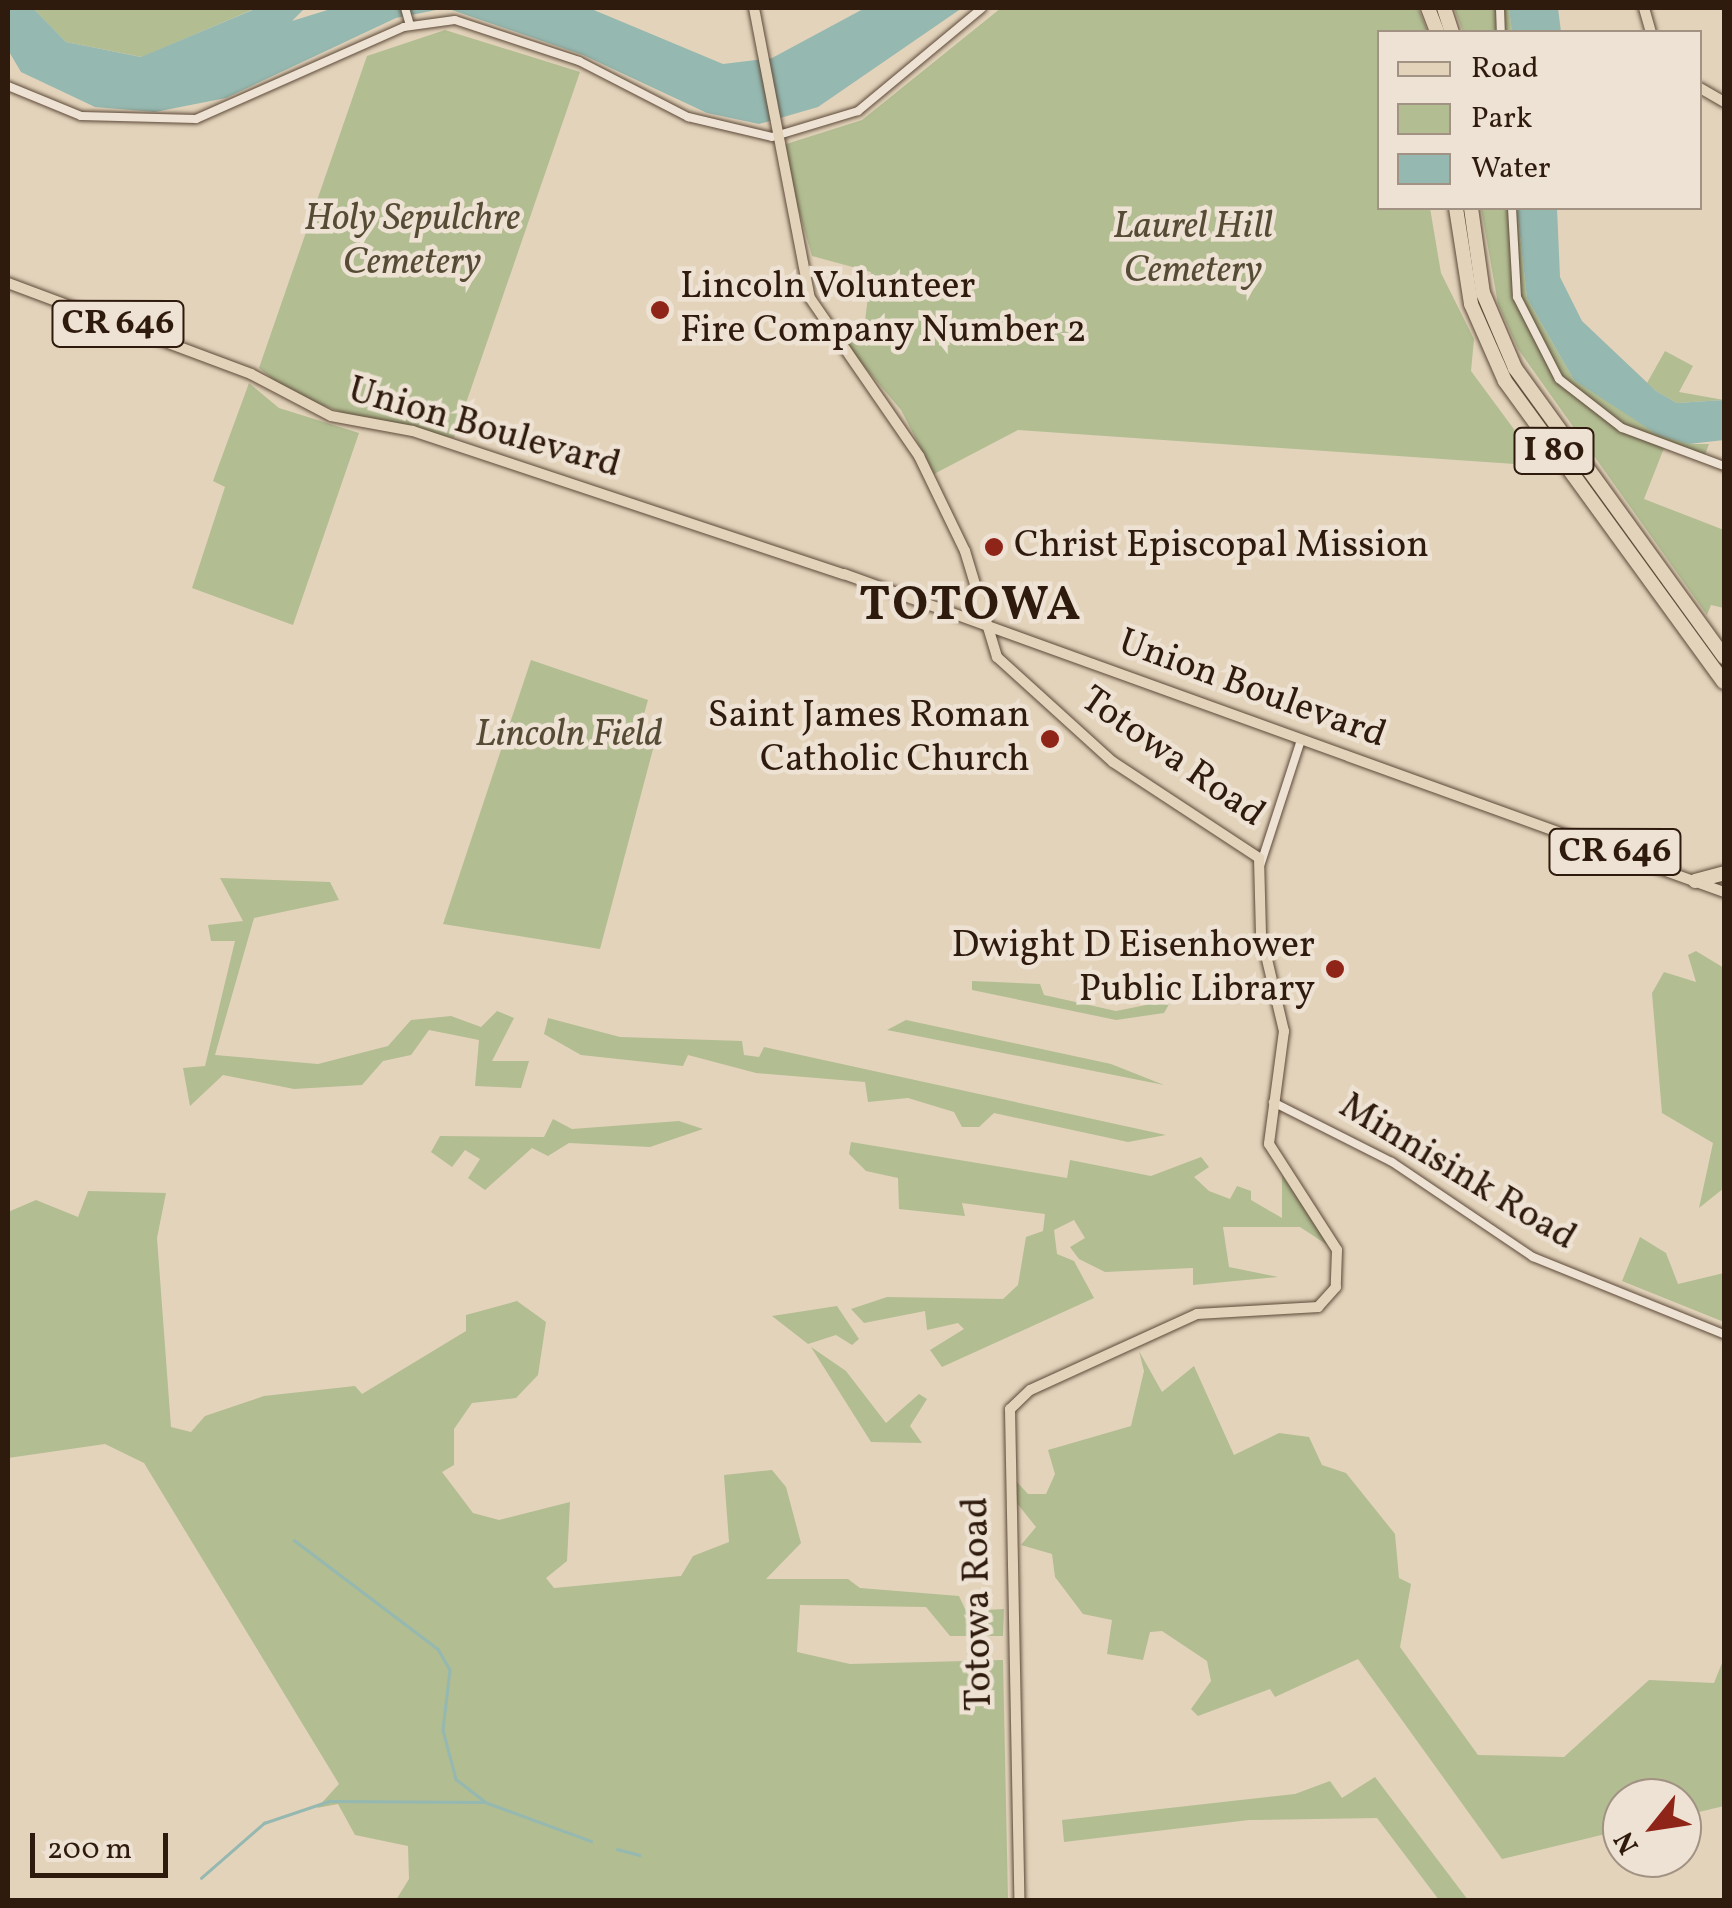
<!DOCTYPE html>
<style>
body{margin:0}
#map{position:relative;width:1732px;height:1908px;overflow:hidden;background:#e3d3bb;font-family:Vollkorn,serif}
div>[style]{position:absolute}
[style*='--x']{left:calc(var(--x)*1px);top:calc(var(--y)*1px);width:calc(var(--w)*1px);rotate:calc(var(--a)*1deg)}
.green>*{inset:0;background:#b2bd92}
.water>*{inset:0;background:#95b8b0}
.stream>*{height:2.5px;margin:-1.25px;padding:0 1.25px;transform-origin:1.25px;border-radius:1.25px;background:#95b8b0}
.roads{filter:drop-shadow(0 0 2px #5c4938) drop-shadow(0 0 2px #5c4938)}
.minor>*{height:8px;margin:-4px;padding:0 4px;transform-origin:4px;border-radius:4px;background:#ede2d3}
.major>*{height:10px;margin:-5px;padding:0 5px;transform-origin:5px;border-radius:5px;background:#e3d3bb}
.highway>*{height:14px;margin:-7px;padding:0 7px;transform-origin:7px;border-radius:7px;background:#e3d3bb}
.dots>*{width:28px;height:28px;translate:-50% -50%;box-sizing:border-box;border:5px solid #ede2d3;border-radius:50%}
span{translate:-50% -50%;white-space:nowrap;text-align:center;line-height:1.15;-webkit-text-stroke:9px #ede2d3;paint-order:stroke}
.shield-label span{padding:2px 8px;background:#ede2d3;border:2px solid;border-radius:8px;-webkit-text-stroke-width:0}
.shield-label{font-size:35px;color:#2f1b0d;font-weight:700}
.park-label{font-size:38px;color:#564c35;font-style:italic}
.poi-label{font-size:38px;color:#2f1b0d}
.left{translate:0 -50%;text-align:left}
.right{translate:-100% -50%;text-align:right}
.street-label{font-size:38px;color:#2f1b0d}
.district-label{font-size:48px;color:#2f1b0d;font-weight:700;letter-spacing:2.5px}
.frame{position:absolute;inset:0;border:10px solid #2f1b0d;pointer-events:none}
.legend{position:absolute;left:1377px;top:30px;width:325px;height:180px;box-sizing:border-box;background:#ede2d3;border:2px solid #a19284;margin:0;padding:12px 18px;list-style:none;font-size:30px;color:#2f1b0d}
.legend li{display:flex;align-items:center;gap:20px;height:50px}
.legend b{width:50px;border:2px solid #a19284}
.north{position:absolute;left:1602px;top:1778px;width:100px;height:100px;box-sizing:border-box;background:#ede2d3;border:2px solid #a19284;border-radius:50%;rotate:240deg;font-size:28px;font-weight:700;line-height:40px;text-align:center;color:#2f1b0d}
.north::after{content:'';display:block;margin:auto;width:35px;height:45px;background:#8f2418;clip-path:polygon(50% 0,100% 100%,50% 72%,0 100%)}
.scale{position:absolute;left:30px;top:1833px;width:138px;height:45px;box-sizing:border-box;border:5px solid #2f1b0d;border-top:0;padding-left:12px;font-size:30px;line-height:35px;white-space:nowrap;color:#2f1b0d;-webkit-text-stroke:8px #ede2d3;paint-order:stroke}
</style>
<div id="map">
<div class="green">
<div style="clip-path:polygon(33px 8px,254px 8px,254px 9px,142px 57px,66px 42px)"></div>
<div style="clip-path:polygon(1001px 8px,1418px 8px,1428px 32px,1380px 32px,1380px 208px,1430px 208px,1441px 273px,1474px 339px,1471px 371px,1530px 451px,1529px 465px,1018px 430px,934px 474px,901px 410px,836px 333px,865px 321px,871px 272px,812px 256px,780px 146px,862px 120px)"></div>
<div style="clip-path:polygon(1454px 8px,1509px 8px,1512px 32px,1463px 32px)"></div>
<div style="clip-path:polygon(445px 30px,580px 72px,454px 438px,347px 414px,291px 394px,259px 368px,367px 56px)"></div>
<div style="clip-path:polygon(1481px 208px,1517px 208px,1527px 298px,1574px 380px,1689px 444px,1709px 444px,1705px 455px,1666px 443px,1644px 499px,1724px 530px,1724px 608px,1711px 605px,1707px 615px,1518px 349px,1498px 304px)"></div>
<div style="clip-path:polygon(1665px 351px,1693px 366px,1679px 392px,1724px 400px,1677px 403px,1656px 391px,1647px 383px)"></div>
<div style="clip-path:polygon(249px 383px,279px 408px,359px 433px,293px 625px,192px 588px,225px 487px,213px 481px)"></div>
<div style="clip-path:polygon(531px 660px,648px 700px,640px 728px,657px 734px,600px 949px,443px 924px)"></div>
<div style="clip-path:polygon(220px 878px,330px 882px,339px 900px,254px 918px,215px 1055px,318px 1064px,388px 1046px,411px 1020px,451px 1016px,481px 1027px,497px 1011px,514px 1018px,492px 1061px,529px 1061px,521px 1088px,475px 1086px,479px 1040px,429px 1030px,411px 1055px,383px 1061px,362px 1085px,294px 1089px,223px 1075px,190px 1106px,183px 1068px,205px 1066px,235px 941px,211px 941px,208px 925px,243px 921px)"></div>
<div style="clip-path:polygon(1696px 951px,1724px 968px,1724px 1188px,1699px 1208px,1713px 1143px,1662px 1113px,1652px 993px,1664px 972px,1696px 982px,1688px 955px)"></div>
<div style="clip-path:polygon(1173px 978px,1182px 982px,1164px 1013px,1116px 1020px,972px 990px,972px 981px,1040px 984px,1044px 995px,1116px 1011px,1156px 1003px)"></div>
<div style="clip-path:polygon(548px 1018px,620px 1037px,742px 1041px,744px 1055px,759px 1057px,764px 1047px,1166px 1135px,1128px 1142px,994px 1113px,979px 1127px,962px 1127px,954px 1112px,908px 1098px,868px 1102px,865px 1082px,756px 1073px,688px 1055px,683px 1066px,581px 1055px,544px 1034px)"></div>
<div style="clip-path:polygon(906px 1020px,1111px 1064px,1164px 1085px,887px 1030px)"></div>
<div style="clip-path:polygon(553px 1119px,572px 1129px,679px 1121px,703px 1129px,650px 1147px,569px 1143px,548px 1156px,532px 1148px,485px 1190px,468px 1178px,480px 1159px,465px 1150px,452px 1167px,431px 1152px,440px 1136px,544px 1137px)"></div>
<div style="clip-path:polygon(851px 1142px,1067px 1178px,1070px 1160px,1151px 1176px,1201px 1157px,1209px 1167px,1194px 1177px,1209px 1191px,1230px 1199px,1237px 1186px,1251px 1191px,1251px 1200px,1282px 1218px,1282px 1175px,1329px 1246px,1300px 1227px,1223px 1227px,1229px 1267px,1278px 1277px,1193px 1285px,1193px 1268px,1105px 1272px,1079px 1259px,1070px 1247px,1085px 1238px,1074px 1220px,1054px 1230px,1057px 1254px,1074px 1261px,1094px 1298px,942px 1367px,930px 1350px,964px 1329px,958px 1323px,927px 1330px,925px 1311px,864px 1323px,851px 1309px,887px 1297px,1003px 1299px,1018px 1285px,1026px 1237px,1043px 1231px,1045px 1214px,962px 1203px,965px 1216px,899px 1209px,898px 1178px,866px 1171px,849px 1154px)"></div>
<div style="clip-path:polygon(88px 1191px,166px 1193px,157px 1238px,171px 1427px,191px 1432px,205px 1416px,264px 1396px,355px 1386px,362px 1394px,466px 1331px,466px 1315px,517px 1301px,546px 1322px,538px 1375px,516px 1398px,472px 1403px,454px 1429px,454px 1465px,442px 1472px,473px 1513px,499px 1520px,570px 1502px,567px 1561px,546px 1578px,554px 1588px,681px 1576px,693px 1556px,729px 1542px,724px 1475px,772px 1470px,786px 1487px,801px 1543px,766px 1579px,848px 1579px,860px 1588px,959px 1596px,966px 1611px,1004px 1609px,1003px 1636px,950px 1636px,926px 1607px,800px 1605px,797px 1652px,850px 1664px,1003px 1660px,1008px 1900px,396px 1900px,409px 1879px,408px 1846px,355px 1835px,338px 1804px,317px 1808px,339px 1784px,144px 1463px,105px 1444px,8px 1458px,8px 1212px,36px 1200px,78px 1217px)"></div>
<div style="clip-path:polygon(1640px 1237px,1666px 1253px,1678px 1284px,1724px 1273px,1724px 1322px,1622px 1281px)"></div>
<div style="clip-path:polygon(837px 1306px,859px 1339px,852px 1345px,836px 1335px,808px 1344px,772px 1316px)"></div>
<div style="clip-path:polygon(811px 1347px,846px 1371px,886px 1423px,919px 1394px,927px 1399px,910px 1426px,922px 1443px,871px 1442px)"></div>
<div style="clip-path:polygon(1139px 1351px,1162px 1392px,1194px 1366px,1234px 1455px,1279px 1433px,1309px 1437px,1322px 1465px,1346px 1473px,1395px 1534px,1399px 1578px,1411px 1584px,1400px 1647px,1478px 1755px,1564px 1757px,1649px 1680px,1714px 1683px,1724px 1658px,1724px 1806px,1682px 1816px,1682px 1798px,1622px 1798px,1622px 1830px,1502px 1859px,1358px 1659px,1275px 1697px,1270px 1689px,1198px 1716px,1191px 1709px,1211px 1681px,1207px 1661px,1162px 1631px,1150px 1632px,1143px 1660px,1107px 1654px,1112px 1620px,1083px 1614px,1055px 1577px,1052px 1554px,1021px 1545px,1036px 1527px,1016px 1502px,1016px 1481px,1028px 1494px,1046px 1494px,1055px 1474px,1048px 1450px,1131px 1426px,1144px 1371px)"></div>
<div style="clip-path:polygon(1375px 1777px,1468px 1900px,1439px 1900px,1377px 1818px,1249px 1820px,1064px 1842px,1062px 1820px,1295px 1794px,1330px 1781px,1342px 1798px)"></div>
</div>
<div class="water">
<div style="clip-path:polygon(8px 8px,33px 8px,66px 42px,141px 57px,257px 8px,305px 8px,292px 21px,334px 8px,589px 8px,723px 64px,772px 58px,865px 8px,962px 8px,818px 107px,759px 124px,707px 113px,583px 55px,446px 8px,396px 18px,226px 98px,155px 112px,95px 107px,21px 72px,8px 50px)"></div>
<div style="clip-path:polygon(1509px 8px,1558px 8px,1561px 32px,1512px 32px)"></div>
<div style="clip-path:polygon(1517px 208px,1557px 208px,1560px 277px,1582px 321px,1656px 391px,1677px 403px,1724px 400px,1724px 440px,1689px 444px,1658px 435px,1574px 380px,1527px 298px)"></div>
</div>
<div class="stream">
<div style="--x:294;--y:1540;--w:181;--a:37.1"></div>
<div style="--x:438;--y:1649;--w:24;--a:60"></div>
<div style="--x:450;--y:1670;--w:60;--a:96.7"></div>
<div style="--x:443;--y:1730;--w:51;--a:75.1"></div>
<div style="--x:456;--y:1779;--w:37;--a:38"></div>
<div style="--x:485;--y:1802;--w:113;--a:20.2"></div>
<div style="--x:617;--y:1849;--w:23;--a:15"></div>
<div style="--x:201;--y:1878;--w:84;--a:-41.1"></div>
<div style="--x:264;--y:1823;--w:69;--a:-18.7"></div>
<div style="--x:329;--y:1801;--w:155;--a:0.4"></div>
</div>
<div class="roads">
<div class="minor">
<div style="--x:405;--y:8;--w:18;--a:74"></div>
<div style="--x:1500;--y:8;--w:24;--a:88"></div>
<div style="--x:8;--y:86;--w:79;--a:22.3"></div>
<div style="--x:81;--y:116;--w:115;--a:1.5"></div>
<div style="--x:196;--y:119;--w:227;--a:-23.9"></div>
<div style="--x:404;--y:27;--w:51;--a:-7.8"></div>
<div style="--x:455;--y:20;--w:131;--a:18.3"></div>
<div style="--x:579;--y:61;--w:123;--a:27.2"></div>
<div style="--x:688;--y:117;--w:86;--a:13.4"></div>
<div style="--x:772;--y:137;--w:90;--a:-16.8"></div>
<div style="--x:858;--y:111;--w:161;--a:-39.7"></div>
<div style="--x:1512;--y:208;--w:89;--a:86.8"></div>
<div style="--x:1517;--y:297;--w:92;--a:62.9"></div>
<div style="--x:1559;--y:379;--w:80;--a:37.9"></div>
<div style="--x:1622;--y:428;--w:109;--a:20.4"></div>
<div style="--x:1261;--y:863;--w:129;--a:-72"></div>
<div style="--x:1273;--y:1102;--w:133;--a:26.8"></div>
<div style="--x:1392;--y:1162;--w:170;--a:34"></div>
<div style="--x:1533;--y:1257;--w:206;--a:22"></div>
</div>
<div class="major">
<div style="--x:754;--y:8;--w:295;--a:79.1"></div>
<div style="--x:810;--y:298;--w:192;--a:55.4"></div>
<div style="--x:919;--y:456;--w:106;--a:64.2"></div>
<div style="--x:965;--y:551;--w:111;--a:73.2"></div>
<div style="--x:997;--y:657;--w:156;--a:42.2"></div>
<div style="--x:1113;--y:762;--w:175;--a:33.3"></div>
<div style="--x:1259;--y:858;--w:76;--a:88.5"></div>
<div style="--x:1261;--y:934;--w:100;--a:76.7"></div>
<div style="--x:1284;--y:1031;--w:114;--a:97.6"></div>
<div style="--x:1269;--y:1144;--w:126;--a:57.3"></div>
<div style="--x:1337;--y:1250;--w:37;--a:92"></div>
<div style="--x:1336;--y:1287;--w:27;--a:132"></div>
<div style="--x:1318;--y:1307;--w:121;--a:176.7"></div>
<div style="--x:1197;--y:1314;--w:183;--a:155.5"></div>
<div style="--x:1030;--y:1390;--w:28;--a:136"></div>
<div style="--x:1010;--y:1409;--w:491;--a:88.9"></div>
<div style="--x:1644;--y:8;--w:25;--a:74"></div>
<div style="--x:1700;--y:88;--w:28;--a:30"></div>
<div style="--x:8;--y:283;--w:259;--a:20.5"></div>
<div style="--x:251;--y:374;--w:90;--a:27.7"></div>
<div style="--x:331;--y:416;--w:83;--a:10.4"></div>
<div style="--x:413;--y:431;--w:454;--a:18.4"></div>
<div style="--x:844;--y:574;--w:936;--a:19.87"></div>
</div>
<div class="highway">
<div style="--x:1428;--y:8;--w:26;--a:69"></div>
<div style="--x:1444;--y:8;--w:25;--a:72"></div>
<div style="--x:1456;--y:208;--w:97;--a:81.1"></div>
<div style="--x:1471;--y:304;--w:84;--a:66.2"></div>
<div style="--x:1505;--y:381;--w:372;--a:54"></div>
<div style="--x:1471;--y:208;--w:86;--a:82"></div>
<div style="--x:1483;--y:293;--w:82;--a:66.9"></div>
<div style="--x:1515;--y:368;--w:357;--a:54.1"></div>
<div style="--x:1695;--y:881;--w:30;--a:-15"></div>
</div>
</div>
<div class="dots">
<div style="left:660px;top:310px;background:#8f2418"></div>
<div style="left:994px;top:547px;background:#8f2418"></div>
<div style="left:1050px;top:739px;background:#8f2418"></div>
<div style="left:1335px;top:969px;background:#8f2418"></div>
</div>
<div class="shield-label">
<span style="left:118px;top:324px">CR 646</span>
<span style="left:1554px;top:451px">I 80</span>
<span style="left:1615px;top:852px">CR 646</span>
</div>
<div class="park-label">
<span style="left:412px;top:242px">Holy Sepulchre<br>Cemetery</span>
<span style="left:1193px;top:250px">Laurel Hill<br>Cemetery</span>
<span style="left:569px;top:736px">Lincoln Field</span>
</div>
<div class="poi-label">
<span class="left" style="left:680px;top:310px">Lincoln Volunteer<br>Fire Company Number 2</span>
<span class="left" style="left:1014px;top:547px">Christ Episcopal Mission</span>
<span class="right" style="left:1030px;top:739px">Saint James Roman<br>Catholic Church</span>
<span class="right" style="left:1315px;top:969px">Dwight D Eisenhower<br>Public Library</span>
</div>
<div class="street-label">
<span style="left:484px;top:429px;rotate:16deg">Union Boulevard</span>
<span style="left:1252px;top:690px;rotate:20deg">Union Boulevard</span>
<span style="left:1172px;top:758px;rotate:35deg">Totowa Road</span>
<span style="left:1457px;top:1173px;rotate:31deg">Minnisink Road</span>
<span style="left:979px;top:1604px;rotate:-91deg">Totowa Road</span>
</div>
<div class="district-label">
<span style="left:971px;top:607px">TOTOWA</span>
</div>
<div class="frame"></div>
<ul class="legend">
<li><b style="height:12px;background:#e3d3bb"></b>Road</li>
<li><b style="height:28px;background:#b2bd92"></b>Park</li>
<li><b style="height:28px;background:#95b8b0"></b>Water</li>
</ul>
<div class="north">N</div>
<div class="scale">200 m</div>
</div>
